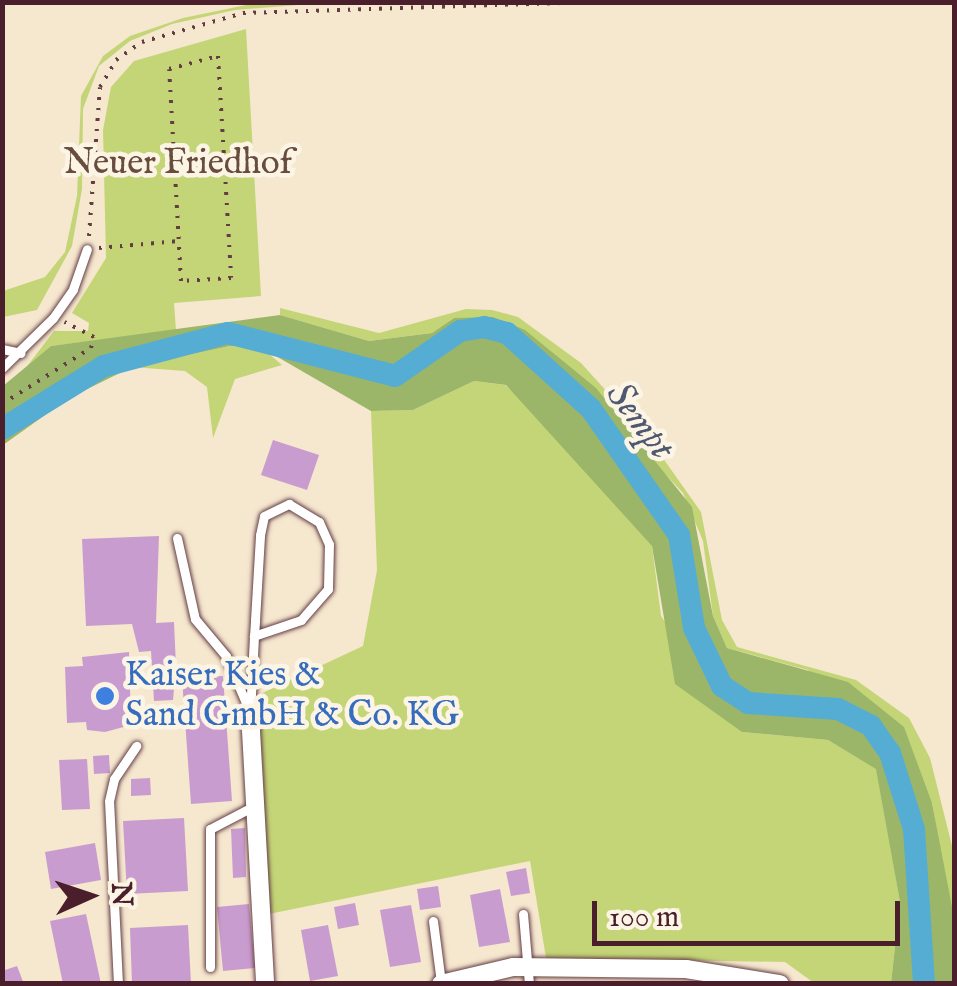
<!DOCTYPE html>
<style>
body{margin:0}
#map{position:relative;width:957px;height:986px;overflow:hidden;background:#f6e7cf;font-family:"IM FELL English",serif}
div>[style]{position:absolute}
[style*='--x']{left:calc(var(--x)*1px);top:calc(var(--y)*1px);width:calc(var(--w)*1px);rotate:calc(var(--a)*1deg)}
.green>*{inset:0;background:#c4d577}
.forest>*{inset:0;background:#9bb668}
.canal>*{height:22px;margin:-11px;padding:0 11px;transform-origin:11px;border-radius:11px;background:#56add3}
.building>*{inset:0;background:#c99ccf}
.path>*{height:4px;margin-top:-2px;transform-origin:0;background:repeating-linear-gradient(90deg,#643d44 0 2.5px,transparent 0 10.5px)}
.roads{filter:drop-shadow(0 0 2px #643d44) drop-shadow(0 0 2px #643d44)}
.lane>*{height:9px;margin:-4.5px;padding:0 4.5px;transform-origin:4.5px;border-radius:4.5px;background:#fff}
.street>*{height:18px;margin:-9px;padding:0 9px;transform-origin:9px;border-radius:9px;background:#fff}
.dots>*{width:28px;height:28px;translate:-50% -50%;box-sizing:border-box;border:5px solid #fcf5e5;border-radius:50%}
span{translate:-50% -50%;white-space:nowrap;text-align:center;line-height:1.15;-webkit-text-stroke:9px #fcf5e5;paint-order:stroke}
.park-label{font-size:35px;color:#684c3e}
.shop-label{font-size:35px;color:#366cbe}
.left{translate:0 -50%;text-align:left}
.water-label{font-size:38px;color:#4f586e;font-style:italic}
.frame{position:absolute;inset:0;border:5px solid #4a1f2b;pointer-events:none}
.north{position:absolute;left:40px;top:846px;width:100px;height:100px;-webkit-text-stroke:8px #fcf5e5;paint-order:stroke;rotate:87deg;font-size:28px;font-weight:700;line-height:40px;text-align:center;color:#4a1f2b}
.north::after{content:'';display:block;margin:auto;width:35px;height:45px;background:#4a1f2b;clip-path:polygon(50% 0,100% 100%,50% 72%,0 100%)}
.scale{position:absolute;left:592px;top:901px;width:308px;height:45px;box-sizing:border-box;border:5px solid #4a1f2b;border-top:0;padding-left:12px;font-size:30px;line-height:35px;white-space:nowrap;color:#4a1f2b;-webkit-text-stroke:8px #fcf5e5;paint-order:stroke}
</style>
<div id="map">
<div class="green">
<div style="clip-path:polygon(323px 3px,235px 10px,172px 24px,130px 41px,99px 66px,83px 109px,82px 189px,72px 246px,37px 310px,3px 317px,3px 291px,45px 277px,65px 252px,77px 196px,81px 96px,103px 56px,130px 36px,183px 18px,251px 4px)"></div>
<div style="clip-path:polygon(246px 29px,261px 296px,174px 303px,176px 330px,51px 346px,25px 369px,54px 331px,88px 331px,89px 323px,72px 313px,106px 258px,103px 130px,111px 87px,134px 61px)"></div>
<div style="clip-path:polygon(280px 308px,379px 333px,466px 309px,492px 310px,518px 317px,581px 363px,648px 437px,701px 512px,722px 620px,737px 647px,856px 680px,909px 718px,930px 758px,953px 850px,954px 929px,932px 803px,808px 670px,727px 648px,713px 616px,703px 541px,683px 493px,666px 475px,454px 318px,432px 333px,369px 341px,280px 315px)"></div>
<div style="clip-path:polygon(230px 346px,262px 348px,282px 365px,235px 379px,213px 438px,207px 387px,185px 371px,132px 367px)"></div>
<div style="clip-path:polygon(474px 381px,505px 385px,528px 404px,631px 517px,652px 546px,661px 616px,742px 732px,828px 740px,877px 769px,900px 902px,891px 983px,814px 983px,785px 962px,546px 958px,530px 861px,264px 915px,256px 696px,363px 646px,377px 570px,371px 411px,413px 410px)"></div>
</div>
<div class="forest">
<div style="clip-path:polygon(280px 315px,369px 341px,432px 333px,454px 318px,493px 317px,525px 330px,596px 388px,692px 507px,713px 616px,727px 648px,848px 682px,904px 727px,932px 803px,953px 912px,954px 983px,891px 983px,900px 902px,876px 769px,828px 740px,742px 732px,675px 684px,652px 546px,506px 385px,474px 381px,413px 410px,371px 411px,262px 348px,230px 346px,132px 367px,69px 398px,3px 445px,3px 386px,51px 346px)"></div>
</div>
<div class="canal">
<div style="--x:2;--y:429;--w:120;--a:-31.7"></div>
<div style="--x:104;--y:366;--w:128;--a:-14.9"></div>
<div style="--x:228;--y:333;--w:172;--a:14.4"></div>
<div style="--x:395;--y:376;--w:79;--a:-34.7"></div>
<div style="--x:460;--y:331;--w:24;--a:-9"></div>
<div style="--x:484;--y:327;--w:24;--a:15"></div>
<div style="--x:507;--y:333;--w:113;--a:42.1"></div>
<div style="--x:591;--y:409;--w:154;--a:55.1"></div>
<div style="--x:679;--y:535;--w:94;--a:80.8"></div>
<div style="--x:694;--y:628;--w:64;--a:64.2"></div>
<div style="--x:722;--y:686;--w:31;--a:33"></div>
<div style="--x:748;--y:703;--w:90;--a:3.8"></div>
<div style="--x:838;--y:709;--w:37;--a:27"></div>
<div style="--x:871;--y:726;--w:33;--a:55"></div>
<div style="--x:890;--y:753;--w:80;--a:72.5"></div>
<div style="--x:914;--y:829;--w:155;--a:86.3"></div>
</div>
<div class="building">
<div style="clip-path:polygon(273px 440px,319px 455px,307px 490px,261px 475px)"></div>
<div style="clip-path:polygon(159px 536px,156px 623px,174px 622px,176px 667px,173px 700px,154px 701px,151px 651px,139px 652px,132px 624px,86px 626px,82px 539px)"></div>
<div style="clip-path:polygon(129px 652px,131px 725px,105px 732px,87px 730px,86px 722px,67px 723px,65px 667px,83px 666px,82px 657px)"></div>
<div style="clip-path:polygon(223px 676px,232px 801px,191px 804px,182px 678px)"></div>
<div style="clip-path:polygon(153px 705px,153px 724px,138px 727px,137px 706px)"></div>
<div style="clip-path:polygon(109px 755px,110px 773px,94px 774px,93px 756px)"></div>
<div style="clip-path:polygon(87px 759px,90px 809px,62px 810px,59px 760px)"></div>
<div style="clip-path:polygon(150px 778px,151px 795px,131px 796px,131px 779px)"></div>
<div style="clip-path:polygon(184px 818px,188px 891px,127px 894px,123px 821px)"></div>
<div style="clip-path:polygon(245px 828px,246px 877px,233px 878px,231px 829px)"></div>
<div style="clip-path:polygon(95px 843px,101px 880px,51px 889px,45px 852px)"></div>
<div style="clip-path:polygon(526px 868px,530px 893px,511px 896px,506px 872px)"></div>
<div style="clip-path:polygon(438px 886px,441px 907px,420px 910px,417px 889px)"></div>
<div style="clip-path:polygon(500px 889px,510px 942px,479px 947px,470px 895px)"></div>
<div style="clip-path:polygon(355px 903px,359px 925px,338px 929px,334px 907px)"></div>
<div style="clip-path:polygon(249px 904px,255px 968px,223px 971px,217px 907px)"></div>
<div style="clip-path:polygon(411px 905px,421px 962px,390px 967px,380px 910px)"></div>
<div style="clip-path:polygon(86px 914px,101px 984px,63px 984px,50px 921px)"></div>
<div style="clip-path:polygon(188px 925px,191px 984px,132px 984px,130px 928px)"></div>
<div style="clip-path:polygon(328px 925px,338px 976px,310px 981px,301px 930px)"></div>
<div style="clip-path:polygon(17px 966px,24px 984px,2px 984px,2px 971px)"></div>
</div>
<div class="path">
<div style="--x:218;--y:56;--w:222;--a:86.6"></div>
<div style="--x:231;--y:278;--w:50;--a:176.6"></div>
<div style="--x:181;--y:281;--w:212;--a:-93.2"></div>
<div style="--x:169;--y:69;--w:51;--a:-14.9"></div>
<div style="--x:174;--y:162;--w:50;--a:-3.4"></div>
<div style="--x:89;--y:236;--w:149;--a:-85.8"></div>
<div style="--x:100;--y:87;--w:31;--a:-59"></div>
<div style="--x:116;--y:60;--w:32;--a:-35"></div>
<div style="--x:142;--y:42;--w:105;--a:-16"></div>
<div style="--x:243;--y:13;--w:342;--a:-1.8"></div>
<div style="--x:99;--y:248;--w:80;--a:-5"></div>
<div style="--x:2;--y:404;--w:105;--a:-32.2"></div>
<div style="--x:91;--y:348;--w:11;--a:-75"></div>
<div style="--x:94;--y:337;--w:33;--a:-153"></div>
</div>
<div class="roads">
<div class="lane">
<div style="--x:2;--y:349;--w:19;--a:12"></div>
<div style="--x:2;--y:368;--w:71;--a:-44.4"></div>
<div style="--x:53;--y:318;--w:35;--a:-55"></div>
<div style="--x:73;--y:289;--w:42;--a:-70.7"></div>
<div style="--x:177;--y:538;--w:83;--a:77.5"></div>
<div style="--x:195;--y:619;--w:48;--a:50"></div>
<div style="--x:226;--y:656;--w:59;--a:66.9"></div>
<div style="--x:250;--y:713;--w:77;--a:-87"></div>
<div style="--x:254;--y:636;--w:16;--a:-86"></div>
<div style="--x:255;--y:620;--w:85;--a:-86.6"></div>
<div style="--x:260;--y:535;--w:19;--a:-78"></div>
<div style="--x:264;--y:516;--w:28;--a:-26"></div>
<div style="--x:289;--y:504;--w:35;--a:31"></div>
<div style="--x:319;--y:522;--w:24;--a:66"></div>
<div style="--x:329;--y:544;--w:45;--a:91.3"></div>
<div style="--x:328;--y:589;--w:41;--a:131.1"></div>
<div style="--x:301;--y:620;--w:50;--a:161.2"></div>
<div style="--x:523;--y:914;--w:70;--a:85.1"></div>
<div style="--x:433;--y:921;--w:63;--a:82.6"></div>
<div style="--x:210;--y:967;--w:138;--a:-90"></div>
<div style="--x:210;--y:829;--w:47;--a:-27.6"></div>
<div style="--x:118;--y:984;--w:183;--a:-92.8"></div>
<div style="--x:109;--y:801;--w:23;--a:-77"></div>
<div style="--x:114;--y:779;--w:40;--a:-56"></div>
</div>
<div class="street">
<div style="--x:250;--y:713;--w:271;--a:86.8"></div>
<div style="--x:441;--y:984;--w:74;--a:-13.3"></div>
<div style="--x:513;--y:967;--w:173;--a:0.7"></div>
<div style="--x:686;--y:969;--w:95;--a:9.1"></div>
</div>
</div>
<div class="dots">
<div style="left:105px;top:696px;background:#3f7fe0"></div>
</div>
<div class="park-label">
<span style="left:178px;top:164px">Neuer Friedhof</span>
</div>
<div class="shop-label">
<span class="left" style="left:125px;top:696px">Kaiser Kies &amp;<br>Sand GmbH &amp; Co. KG</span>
</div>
<div class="water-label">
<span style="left:639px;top:422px;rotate:52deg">Sempt</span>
</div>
<div class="frame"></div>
<div class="north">N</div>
<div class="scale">100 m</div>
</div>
